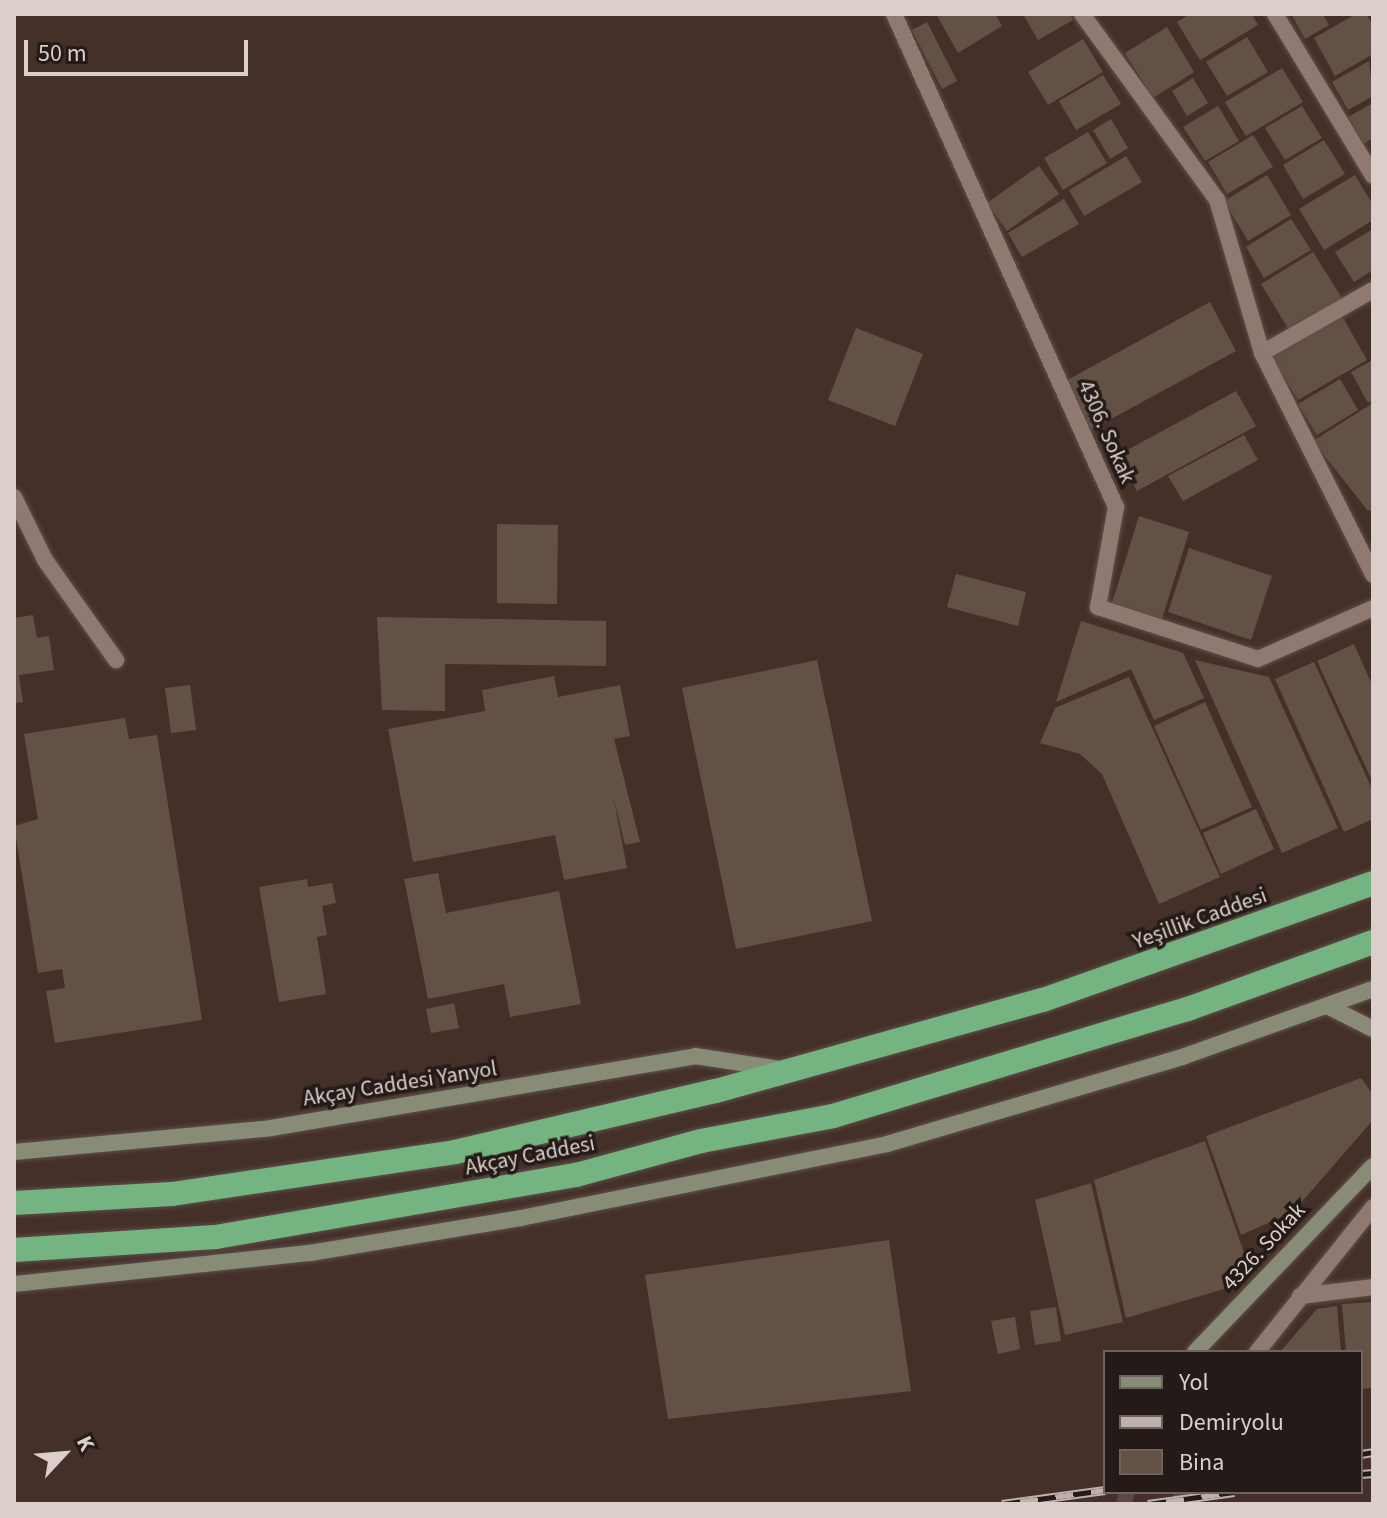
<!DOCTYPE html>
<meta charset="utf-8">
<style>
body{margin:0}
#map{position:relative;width:1387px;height:1518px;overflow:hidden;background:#443029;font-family:"Source Sans 3",sans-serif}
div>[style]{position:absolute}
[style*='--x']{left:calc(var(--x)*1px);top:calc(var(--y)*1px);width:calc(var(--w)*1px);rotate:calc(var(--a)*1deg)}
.building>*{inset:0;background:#645146}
.secondary-tunnel>*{height:16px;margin-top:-8px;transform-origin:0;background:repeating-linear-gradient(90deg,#5b4841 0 16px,transparent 0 24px)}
.roads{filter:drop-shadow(0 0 2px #5f4f4a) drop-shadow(0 0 2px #5f4f4a)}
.street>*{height:16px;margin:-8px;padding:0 8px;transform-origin:8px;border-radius:8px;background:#907971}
.secondary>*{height:16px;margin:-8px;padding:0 8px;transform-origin:8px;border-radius:8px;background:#888b76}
.highway>*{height:24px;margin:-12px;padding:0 12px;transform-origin:12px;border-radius:12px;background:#74b480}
.rail>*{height:9px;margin-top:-4.5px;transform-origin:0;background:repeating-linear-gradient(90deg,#241b18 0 18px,#beb0ab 0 36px);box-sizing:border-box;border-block:2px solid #beb0ab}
span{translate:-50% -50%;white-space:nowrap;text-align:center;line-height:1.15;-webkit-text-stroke:7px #241b18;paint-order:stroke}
.street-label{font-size:22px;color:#dccfcb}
.frame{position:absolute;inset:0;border:16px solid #dccfcb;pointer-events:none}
.legend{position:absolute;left:1103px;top:1350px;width:260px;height:144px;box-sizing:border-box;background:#241b18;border:2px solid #6e6360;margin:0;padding:10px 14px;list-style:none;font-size:24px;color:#dccfcb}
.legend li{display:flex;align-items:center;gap:16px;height:40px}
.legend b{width:40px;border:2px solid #6e6360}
.north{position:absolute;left:24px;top:1414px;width:80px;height:80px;-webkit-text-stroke:6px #241b18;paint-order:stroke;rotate:64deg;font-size:22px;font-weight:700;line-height:32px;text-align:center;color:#dccfcb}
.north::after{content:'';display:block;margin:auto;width:28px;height:36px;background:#dccfcb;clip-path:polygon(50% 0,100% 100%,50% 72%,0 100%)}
.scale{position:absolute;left:24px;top:40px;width:224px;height:36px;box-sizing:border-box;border:4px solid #dccfcb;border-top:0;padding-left:10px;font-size:24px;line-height:28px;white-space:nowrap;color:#dccfcb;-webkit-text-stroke:6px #241b18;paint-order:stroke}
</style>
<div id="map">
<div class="building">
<div style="clip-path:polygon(936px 14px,995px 14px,1002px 26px,958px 53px)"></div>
<div style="clip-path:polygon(1023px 14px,1070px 14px,1073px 20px,1038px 40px)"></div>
<div style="clip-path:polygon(1190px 14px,1252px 14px,1258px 25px,1200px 60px,1177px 22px)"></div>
<div style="clip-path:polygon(1291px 14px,1323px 14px,1329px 25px,1305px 39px)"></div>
<div style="clip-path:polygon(1356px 14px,1366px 14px,1373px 25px,1373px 54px,1335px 76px,1314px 38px)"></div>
<div style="clip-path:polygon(927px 22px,957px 81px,942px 89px,912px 30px)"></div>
<div style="clip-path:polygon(1167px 27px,1194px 72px,1153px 98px,1125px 53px)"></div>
<div style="clip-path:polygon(1247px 37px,1268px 72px,1227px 96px,1206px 62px)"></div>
<div style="clip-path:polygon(1083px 39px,1103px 72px,1048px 105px,1028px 72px)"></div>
<div style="clip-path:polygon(1369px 61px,1373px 96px,1348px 110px,1332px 82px)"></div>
<div style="clip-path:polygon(1282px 68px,1303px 102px,1246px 136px,1225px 102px)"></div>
<div style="clip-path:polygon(1103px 75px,1121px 104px,1076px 130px,1059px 101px)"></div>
<div style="clip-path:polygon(1193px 78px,1208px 103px,1187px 116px,1172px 91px)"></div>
<div style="clip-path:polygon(1373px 103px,1373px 138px,1364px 144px,1348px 117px)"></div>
<div style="clip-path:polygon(1218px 106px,1239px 141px,1205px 161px,1183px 127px)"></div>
<div style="clip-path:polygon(1302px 106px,1322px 138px,1285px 160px,1265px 128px)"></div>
<div style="clip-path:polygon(1111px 119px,1128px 148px,1110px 159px,1093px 130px)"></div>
<div style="clip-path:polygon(1088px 132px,1107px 163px,1063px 190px,1044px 158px)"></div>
<div style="clip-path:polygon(1253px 135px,1273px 167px,1227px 194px,1208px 162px)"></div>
<div style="clip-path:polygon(1324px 140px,1345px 174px,1303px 199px,1283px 165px)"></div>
<div style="clip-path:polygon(1126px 156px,1142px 182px,1084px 216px,1069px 190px)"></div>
<div style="clip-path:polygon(1039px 166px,1059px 194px,1007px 231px,987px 203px)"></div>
<div style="clip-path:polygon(1267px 175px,1291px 215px,1248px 241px,1224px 201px)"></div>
<div style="clip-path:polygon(1355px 175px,1373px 205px,1373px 220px,1324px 250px,1299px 209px)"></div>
<div style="clip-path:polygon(1064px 199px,1079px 224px,1022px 257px,1008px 233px)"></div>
<div style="clip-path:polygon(1291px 219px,1311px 250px,1264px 278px,1246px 247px)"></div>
<div style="clip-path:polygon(1373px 229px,1373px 270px,1354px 282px,1335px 252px)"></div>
<div style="clip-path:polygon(1313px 252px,1342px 298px,1289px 330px,1261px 284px)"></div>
<div style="clip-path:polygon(1210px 302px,1236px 351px,1089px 431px,1062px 383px)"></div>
<div style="clip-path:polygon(1342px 316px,1367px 360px,1298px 400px,1272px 357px)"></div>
<div style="clip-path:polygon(856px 328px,923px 354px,895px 426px,828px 400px)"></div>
<div style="clip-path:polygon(1373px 360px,1373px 400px,1368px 403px,1351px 372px)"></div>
<div style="clip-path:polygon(1340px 379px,1358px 410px,1317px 435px,1298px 404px)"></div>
<div style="clip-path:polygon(1236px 391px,1256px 426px,1137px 491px,1118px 455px)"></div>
<div style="clip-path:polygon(1373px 403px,1373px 509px,1368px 511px,1313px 441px)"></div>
<div style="clip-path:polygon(1244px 435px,1258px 460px,1183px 501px,1168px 476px)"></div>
<div style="clip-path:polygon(1139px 516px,1189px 532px,1162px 619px,1112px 603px)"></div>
<div style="clip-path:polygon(497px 524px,558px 525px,557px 604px,497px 603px)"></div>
<div style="clip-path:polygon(1189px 548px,1272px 576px,1251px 640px,1168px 612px)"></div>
<div style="clip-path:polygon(956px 574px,1026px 592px,1018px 626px,947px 607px)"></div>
<div style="clip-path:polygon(33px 615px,37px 638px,49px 636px,54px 670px,19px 675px,23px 702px,14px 703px,14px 618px)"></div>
<div style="clip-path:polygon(377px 617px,606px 621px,606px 666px,445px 664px,445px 711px,382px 710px)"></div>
<div style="clip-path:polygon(1081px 621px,1183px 653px,1204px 698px,1154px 720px,1131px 669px,1056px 702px)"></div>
<div style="clip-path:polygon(1354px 644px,1373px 687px,1373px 783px,1317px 661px)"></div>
<div style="clip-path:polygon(817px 660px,872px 921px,736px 949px,682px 688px)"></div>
<div style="clip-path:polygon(1195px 660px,1269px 677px,1338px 828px,1282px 853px)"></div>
<div style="clip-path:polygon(1314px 662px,1373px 791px,1373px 819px,1344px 832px,1275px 679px)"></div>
<div style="clip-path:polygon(554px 676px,558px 697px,620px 685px,630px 736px,614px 739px,640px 842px,625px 845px,613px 795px,627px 868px,564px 880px,555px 835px,413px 862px,388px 729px,485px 711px,482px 690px)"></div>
<div style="clip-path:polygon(1129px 677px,1220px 877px,1159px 904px,1102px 774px,1080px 754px,1040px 743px,1055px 708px)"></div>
<div style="clip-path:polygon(190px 685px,196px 730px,171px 733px,165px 688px)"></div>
<div style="clip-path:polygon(1205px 702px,1252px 807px,1201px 830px,1154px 726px)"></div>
<div style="clip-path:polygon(125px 718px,129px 739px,157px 735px,202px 1020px,55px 1043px,46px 991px,65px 988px,62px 969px,38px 973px,14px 826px,38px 819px,24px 734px)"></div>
<div style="clip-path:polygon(1256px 809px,1274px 849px,1221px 874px,1203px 833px)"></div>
<div style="clip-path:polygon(438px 873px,446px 913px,559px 891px,581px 1004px,510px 1017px,504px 984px,428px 999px,404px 879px)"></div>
<div style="clip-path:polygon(307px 879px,308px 887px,332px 883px,336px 903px,322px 906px,327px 935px,317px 937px,326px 994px,279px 1002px,259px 887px)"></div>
<div style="clip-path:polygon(454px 1003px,459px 1028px,431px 1033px,426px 1009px)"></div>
<div style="clip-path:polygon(1361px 1078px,1373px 1095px,1373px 1120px,1293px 1212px,1241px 1235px,1206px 1136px)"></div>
<div style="clip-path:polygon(1205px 1141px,1248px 1264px,1224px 1289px,1126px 1318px,1094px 1180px)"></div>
<div style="clip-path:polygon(1091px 1183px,1123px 1322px,1065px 1335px,1035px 1200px)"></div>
<div style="clip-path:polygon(889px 1240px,911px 1391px,668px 1419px,645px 1275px)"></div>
<div style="clip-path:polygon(1373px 1302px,1373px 1388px,1361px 1389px,1361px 1352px,1346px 1352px,1342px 1304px)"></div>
<div style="clip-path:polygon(1337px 1306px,1341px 1352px,1280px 1352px,1317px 1309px)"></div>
<div style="clip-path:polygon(1056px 1307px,1061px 1341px,1035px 1345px,1030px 1311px)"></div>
<div style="clip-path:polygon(1015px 1317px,1020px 1349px,998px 1354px,991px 1321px)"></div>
</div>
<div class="secondary-tunnel">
<div style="--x:1124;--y:1504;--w:12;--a:-76"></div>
<div style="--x:1181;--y:1504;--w:12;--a:-85"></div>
</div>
<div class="roads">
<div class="street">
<div style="--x:894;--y:14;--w:541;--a:65.76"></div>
<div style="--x:1116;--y:507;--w:102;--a:100.2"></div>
<div style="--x:1098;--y:607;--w:168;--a:18"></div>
<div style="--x:1258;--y:659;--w:126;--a:-23.9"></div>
<div style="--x:1082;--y:14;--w:230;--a:54"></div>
<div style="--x:1217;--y:200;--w:159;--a:73.6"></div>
<div style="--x:1262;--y:353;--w:248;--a:63.4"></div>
<div style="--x:1275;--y:14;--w:189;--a:58.8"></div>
<div style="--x:1262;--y:353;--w:128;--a:-29.6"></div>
<div style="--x:14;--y:497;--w:70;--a:63.8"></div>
<div style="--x:45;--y:560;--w:123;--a:54.6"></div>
<div style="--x:1300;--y:1296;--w:74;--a:-7"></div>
<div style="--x:1257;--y:1352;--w:186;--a:-51.3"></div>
</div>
<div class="secondary">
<div style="--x:1329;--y:1007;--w:49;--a:26.6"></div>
<div style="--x:14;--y:1152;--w:258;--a:-5.3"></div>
<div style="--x:271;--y:1128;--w:430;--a:-9.6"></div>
<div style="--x:695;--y:1056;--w:86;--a:8.7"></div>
<div style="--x:14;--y:1284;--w:298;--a:-6"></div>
<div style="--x:310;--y:1253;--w:214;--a:-9.4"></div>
<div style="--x:521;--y:1218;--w:373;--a:-11.4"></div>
<div style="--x:887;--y:1144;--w:308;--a:-16.4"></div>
<div style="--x:1182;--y:1057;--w:203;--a:-19.6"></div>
<div style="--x:1195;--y:1352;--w:257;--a:-46.3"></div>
</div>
<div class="highway">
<div style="--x:14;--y:1203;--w:158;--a:-3.3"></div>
<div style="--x:172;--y:1194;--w:286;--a:-8.4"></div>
<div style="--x:455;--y:1152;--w:268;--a:-13.2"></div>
<div style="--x:716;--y:1091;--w:339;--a:-15.6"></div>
<div style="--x:1043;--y:1000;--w:350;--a:-19.5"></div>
<div style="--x:14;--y:1250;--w:202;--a:-3.7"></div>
<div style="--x:216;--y:1237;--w:365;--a:-9.8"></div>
<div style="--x:576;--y:1175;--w:130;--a:-15.2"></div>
<div style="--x:701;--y:1141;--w:134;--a:-10.7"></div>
<div style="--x:833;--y:1116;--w:371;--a:-16.8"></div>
<div style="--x:1188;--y:1009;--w:197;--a:-19.9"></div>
</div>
</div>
<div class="rail">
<div style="--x:1361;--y:1454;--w:12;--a:-9"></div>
<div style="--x:1361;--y:1474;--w:12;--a:-5"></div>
<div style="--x:1002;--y:1504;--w:104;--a:-7.7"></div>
<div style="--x:1148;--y:1504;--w:87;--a:-7.9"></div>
</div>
<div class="street-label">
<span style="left:1106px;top:432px;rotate:66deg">4306. Sokak</span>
<span style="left:1200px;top:919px;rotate:-20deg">Yeşillik Caddesi</span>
<span style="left:400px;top:1084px;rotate:-9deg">Akçay Caddesi Yanyol</span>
<span style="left:530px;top:1156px;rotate:-11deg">Akçay Caddesi</span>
<span style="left:1264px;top:1247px;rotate:-47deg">4326. Sokak</span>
</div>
<div class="frame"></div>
<ul class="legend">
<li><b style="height:10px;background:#888b76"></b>Yol</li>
<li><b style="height:10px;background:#beb0ab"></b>Demiryolu</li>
<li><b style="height:22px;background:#645146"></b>Bina</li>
</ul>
<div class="north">K</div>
<div class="scale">50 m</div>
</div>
